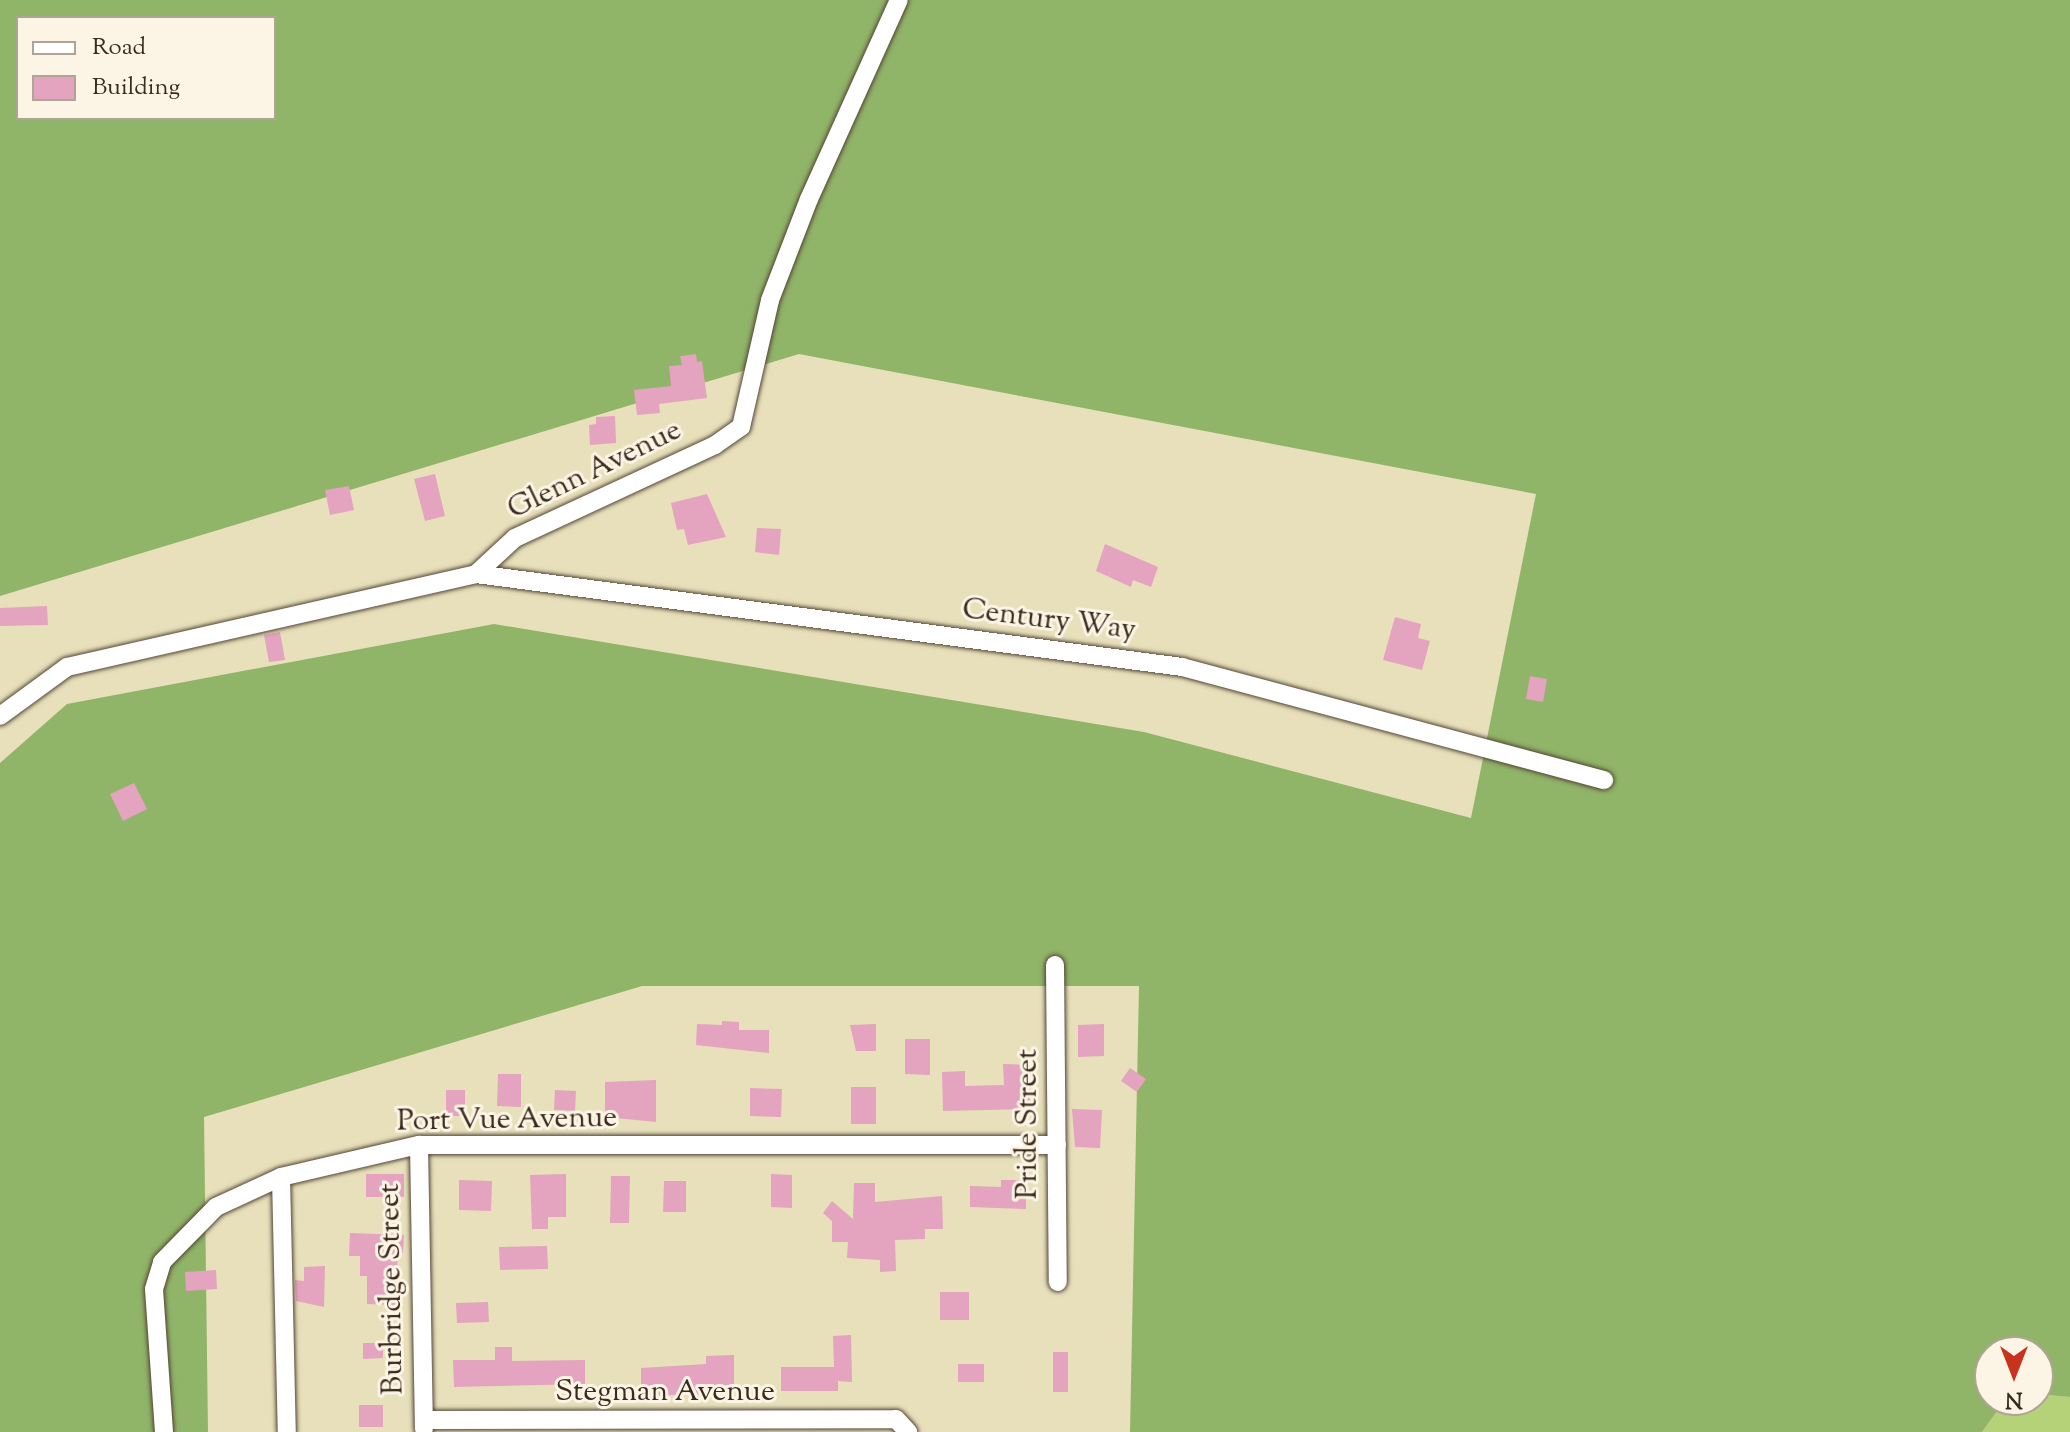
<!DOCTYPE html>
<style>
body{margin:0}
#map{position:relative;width:2070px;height:1432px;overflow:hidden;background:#e7e0bb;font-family:"Sorts Mill Goudy",serif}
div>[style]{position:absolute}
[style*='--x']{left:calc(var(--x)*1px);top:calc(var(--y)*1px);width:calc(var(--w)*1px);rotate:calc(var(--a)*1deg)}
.green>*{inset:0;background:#b5d278}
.forest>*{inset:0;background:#90b468}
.building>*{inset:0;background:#e4a3be}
.roads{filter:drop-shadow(0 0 2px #554536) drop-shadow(0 0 2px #554536)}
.street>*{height:18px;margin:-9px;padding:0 9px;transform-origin:9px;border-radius:9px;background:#fff}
span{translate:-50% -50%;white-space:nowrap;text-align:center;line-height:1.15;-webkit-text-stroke:6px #fcf5e5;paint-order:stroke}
.street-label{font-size:30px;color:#3b2a1e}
.legend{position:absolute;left:16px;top:16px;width:260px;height:104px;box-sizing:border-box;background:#fcf5e5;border:2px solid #afa495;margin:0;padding:10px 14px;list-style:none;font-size:24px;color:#3b2a1e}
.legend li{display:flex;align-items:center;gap:16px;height:40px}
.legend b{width:40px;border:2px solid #afa495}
.north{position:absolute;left:1974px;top:1336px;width:80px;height:80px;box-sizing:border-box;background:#fcf5e5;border:2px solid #afa495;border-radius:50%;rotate:180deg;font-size:22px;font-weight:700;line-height:32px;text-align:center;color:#3b2a1e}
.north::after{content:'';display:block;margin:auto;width:28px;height:36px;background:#c8321e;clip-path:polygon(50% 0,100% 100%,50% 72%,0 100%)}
</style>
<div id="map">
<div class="green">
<div style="clip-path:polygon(2038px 1394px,2070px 1397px,2070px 1432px,1982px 1432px,2005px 1400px,2038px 1400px)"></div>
</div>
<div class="forest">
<div style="clip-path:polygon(evenodd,0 0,2070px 0,2070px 1397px,2038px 1394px,2038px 1352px,1990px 1352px,1990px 1400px,2005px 1400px,1982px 1432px,1130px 1432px,1139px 986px,642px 986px,204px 1117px,208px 1432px,0 1432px,0 763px,67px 704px,494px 624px,1144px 732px,1471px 818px,1536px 494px,799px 354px,0 596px,0 0,18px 18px,274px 18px,274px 118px,18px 118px,18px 18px)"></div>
</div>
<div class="building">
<div style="clip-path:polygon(696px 354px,697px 362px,702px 361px,707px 398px,659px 404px,660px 413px,637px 415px,634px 390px,671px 386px,669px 366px,682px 365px,680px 356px)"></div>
<div style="clip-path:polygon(615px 416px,616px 443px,590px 445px,589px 425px,596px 424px,596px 417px)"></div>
<div style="clip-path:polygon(435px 474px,445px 516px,425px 521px,414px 479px)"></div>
<div style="clip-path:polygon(349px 486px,354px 510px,330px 515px,325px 490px)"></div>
<div style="clip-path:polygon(707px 494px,726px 537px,688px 545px,684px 529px,677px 530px,671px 503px)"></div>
<div style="clip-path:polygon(757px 528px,781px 529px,779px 555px,755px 552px)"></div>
<div style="clip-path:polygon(1105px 544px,1158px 567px,1151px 587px,1133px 580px,1131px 587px,1096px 571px)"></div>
<div style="clip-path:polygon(47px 606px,48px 625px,0 626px,0 608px)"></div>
<div style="clip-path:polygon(1395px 617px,1421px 624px,1418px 638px,1430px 641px,1422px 670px,1383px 660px)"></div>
<div style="clip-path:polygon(280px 632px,285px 660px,269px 662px,264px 635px)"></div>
<div style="clip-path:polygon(1530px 676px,1547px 679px,1543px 702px,1526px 699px)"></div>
<div style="clip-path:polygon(134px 783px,147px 809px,123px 821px,110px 794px)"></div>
<div style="clip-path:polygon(722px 1021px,739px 1022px,739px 1030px,769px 1030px,769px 1053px,696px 1045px,697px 1024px,722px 1025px)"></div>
<div style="clip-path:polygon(876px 1024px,876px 1051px,856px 1051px,850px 1025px)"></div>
<div style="clip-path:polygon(1104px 1024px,1104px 1056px,1078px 1057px,1078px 1025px)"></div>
<div style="clip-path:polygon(905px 1039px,930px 1039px,930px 1075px,905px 1074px)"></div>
<div style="clip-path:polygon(1003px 1064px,1029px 1065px,1030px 1109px,943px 1111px,942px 1072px,965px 1071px,965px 1086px,1004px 1085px)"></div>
<div style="clip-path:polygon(1130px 1068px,1146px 1079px,1137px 1092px,1121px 1081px)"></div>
<div style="clip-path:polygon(498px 1074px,521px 1074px,521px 1107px,497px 1106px)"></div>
<div style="clip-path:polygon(656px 1080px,656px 1122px,605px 1117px,605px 1082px)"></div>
<div style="clip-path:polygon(851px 1087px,876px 1087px,876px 1124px,851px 1124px)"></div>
<div style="clip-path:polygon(750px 1088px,782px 1089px,781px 1117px,750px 1116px)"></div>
<div style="clip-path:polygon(446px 1090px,465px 1090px,465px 1116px,446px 1116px)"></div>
<div style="clip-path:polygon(555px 1090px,576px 1091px,575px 1111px,554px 1110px)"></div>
<div style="clip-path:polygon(1072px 1109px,1102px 1110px,1100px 1148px,1075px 1147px)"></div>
<div style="clip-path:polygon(366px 1174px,404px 1174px,404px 1197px,366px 1197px)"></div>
<div style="clip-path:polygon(566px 1174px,566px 1217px,548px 1217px,548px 1229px,532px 1229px,530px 1175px)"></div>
<div style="clip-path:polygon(771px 1174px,792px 1175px,792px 1208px,771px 1207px)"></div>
<div style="clip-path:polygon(611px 1176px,630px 1176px,629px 1223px,610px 1223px)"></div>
<div style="clip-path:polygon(459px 1180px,492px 1181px,491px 1211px,459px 1210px)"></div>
<div style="clip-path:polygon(1001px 1180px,1026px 1180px,1026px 1209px,970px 1207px,970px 1186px,1001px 1187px)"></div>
<div style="clip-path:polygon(664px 1181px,686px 1181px,686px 1212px,663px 1212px)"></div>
<div style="clip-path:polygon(854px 1183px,875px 1183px,875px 1202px,942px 1196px,943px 1229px,925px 1229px,925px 1239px,895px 1240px,896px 1271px,880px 1272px,880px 1260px,847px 1258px,848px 1242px,832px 1242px,832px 1221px,823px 1213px,832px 1201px,853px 1219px)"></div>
<div style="clip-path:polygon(350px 1233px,404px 1235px,403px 1253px,397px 1252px,399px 1305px,367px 1304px,367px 1276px,360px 1276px,360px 1256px,349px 1256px)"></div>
<div style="clip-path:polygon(547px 1246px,548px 1269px,500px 1270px,499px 1247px)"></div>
<div style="clip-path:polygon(325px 1266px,324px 1307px,296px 1301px,295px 1280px,304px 1281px,304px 1267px)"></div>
<div style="clip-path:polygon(216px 1270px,217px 1289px,186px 1291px,185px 1272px)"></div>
<div style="clip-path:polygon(940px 1292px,969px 1292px,969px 1320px,940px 1320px)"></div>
<div style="clip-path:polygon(488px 1302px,489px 1322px,457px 1323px,456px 1303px)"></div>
<div style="clip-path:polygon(851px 1335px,852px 1382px,838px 1381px,838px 1391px,781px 1391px,781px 1367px,834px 1367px,833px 1336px)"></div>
<div style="clip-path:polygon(363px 1343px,383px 1343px,383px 1358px,363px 1359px)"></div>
<div style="clip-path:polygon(495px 1347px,512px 1347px,512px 1361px,585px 1360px,585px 1384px,454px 1387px,453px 1360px,495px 1360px)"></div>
<div style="clip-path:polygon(1053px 1352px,1068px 1352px,1068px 1392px,1053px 1392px)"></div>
<div style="clip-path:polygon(734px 1355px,734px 1393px,641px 1396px,641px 1368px,706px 1364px,706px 1356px)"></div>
<div style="clip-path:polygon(958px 1364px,984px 1364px,984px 1382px,958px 1382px)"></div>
<div style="clip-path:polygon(359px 1405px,383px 1405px,383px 1427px,359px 1427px)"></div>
</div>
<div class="roads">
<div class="street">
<div style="--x:476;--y:574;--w:712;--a:7.5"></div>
<div style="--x:1182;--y:667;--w:437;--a:15"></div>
<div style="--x:0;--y:716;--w:83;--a:-36.2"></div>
<div style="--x:67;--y:667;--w:419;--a:-12.8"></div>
<div style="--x:476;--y:574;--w:53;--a:-42.7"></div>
<div style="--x:515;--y:538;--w:221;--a:-24.9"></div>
<div style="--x:715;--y:445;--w:32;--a:-35"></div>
<div style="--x:741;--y:427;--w:130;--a:-77.1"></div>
<div style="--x:770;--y:300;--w:108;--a:-68.9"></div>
<div style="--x:809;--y:199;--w:218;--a:-65.7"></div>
<div style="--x:1055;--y:965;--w:317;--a:89.5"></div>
<div style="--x:419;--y:1145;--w:284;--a:89"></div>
<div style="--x:281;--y:1177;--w:255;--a:88.7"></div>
<div style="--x:424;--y:1420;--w:472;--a:-0.1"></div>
<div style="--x:896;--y:1419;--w:18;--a:47"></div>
<div style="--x:164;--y:1432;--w:143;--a:-94"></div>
<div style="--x:154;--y:1289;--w:28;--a:-73"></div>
<div style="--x:162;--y:1262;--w:77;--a:-45.5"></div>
<div style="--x:216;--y:1207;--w:72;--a:-24.8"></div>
<div style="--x:281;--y:1177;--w:142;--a:-13.1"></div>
<div style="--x:419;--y:1145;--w:638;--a:0"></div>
</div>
</div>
<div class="street-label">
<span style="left:595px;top:471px;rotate:-26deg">Glenn Avenue</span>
<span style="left:1049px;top:621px;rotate:7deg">Century Way</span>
<span style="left:507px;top:1121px;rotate:-1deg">Port Vue Avenue</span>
<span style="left:1029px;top:1124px;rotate:-90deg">Pride Street</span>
<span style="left:393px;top:1289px;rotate:-91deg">Burbridge Street</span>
<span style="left:665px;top:1393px">Stegman Avenue</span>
</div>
<ul class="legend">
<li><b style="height:10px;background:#fff"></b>Road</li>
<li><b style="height:22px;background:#e4a3be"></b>Building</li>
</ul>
<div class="north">N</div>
</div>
